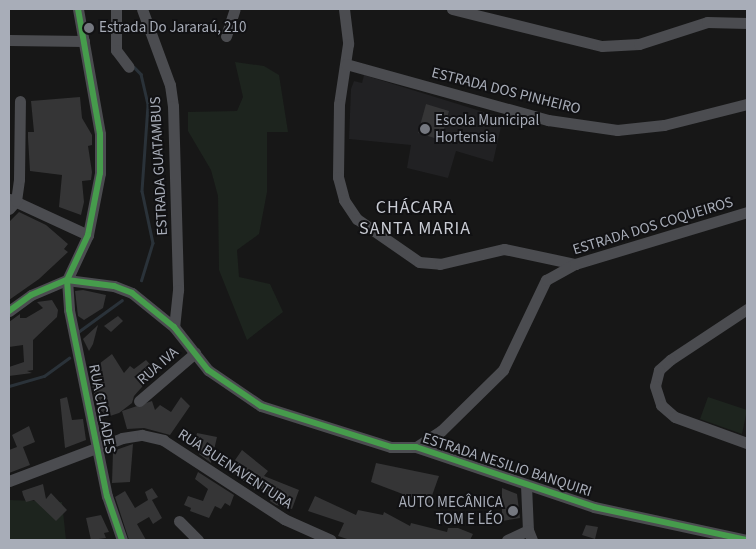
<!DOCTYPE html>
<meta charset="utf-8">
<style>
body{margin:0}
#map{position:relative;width:756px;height:549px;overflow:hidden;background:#171717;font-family:"Source Sans 3",sans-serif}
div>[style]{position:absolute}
.built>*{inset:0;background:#212123}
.green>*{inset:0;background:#1d241e}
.stream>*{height:2.5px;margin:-1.25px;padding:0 1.25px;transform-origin:1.25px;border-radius:1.25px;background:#2a3239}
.building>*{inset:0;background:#353536}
.minor>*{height:11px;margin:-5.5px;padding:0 5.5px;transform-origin:5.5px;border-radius:5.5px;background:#4b4c50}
.cycleway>*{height:6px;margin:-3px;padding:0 3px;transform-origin:3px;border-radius:3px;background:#469c4c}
.dots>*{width:14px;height:14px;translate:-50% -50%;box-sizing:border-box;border:2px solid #111113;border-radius:50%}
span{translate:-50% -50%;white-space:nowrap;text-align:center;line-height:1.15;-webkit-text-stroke:4px #111113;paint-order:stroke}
.poi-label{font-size:15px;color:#a8adb8}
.left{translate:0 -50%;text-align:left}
.right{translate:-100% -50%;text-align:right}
.street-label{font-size:15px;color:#a8adb8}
.quarter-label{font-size:18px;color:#c9ccd4;letter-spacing:1px}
.frame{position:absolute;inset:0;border:10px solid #a8adb8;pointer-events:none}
</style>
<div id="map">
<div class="built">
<i style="clip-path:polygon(364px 75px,503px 118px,493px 162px,456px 151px,448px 178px,407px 168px,411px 145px,349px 139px,351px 89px,354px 81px,362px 83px)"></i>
</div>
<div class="green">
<i style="clip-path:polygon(235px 62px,264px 66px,279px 75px,288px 132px,267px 132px,267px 192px,259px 234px,237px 250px,239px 277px,270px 284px,283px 312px,247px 340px,219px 270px,218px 196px,211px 170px,188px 131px,188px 112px,237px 111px,243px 97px)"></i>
<i style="clip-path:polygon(708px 397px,747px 410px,742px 434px,700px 419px)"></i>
<i style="clip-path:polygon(9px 500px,62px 502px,66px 540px,9px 540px)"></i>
</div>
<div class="stream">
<i style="left:134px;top:67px;width:10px;rotate:45deg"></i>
<i style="left:141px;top:74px;width:32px;rotate:77deg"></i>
<i style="left:148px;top:105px;width:86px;rotate:94deg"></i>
<i style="left:142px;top:191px;width:53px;rotate:78.1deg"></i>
<i style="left:153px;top:243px;width:39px;rotate:107deg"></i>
<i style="left:78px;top:332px;width:54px;rotate:-36deg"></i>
<i style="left:9px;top:386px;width:36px;rotate:-16deg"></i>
<i style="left:44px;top:376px;width:31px;rotate:-36deg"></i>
</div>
<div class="building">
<i style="clip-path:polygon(80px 97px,82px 118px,92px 135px,92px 145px,88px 146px,92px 172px,91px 180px,82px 181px,84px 202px,81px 215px,59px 207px,62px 175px,30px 171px,28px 138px,28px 132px,34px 132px,31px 101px)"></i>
<i style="clip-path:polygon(426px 104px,449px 111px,441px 140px,418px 133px)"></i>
<i style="clip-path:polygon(19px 212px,46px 225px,68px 244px,64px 249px,68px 252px,39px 279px,9px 300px,9px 222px)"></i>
<i style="clip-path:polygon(83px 290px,106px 295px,103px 308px,84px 320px,78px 316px,75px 291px)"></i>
<i style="clip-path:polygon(52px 300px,58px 310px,57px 317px,33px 340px,33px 370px,27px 371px,32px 373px,9px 376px,9px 367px,24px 362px,23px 345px,9px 347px,9px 322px,20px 314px,20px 318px,26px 318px,43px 308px,37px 302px)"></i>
<i style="clip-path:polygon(118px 316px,123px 321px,111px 332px,104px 326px)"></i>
<i style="clip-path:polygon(98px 325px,93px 344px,89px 351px,83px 339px)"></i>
<i style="clip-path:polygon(112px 354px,124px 373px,130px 366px,134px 369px,146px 360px,156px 371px,134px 396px,132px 403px,119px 413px,104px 418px,94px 393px,92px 385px,97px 383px,91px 370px)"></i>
<i style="clip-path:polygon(67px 397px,72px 420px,83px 419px,86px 440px,65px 448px,60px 399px)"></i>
<i style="clip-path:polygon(181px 397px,190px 406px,170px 435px,144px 428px,127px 429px,122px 411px,152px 401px,155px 410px,160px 405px,171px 412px)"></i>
<i style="clip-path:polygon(29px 426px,35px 442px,23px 447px,30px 465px,9px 473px,9px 450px,17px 447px,12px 435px)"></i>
<i style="clip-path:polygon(197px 433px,217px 437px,211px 463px,199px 454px,201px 442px,195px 441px)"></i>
<i style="clip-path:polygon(133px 444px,130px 482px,112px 483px,113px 451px)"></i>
<i style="clip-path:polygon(242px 450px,268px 471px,264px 476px,299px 490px,292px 509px,276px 505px,270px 501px,272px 496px,257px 486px,255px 490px,235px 474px,238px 467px,233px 463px)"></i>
<i style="clip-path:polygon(376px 463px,439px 476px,429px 504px,371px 482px)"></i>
<i style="clip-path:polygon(198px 472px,234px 495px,230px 506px,225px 503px,221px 509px,215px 506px,209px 518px,190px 511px,191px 508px,184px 505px,188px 496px,203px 501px,208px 489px,195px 479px)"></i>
<i style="clip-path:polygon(43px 484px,46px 499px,51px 493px,67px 510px,56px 521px,34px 500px,26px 502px,23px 495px,22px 491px)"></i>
<i style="clip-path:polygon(152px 488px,158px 497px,152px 500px,162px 518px,153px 524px,149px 517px,137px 524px,146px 540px,129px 540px,115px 497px,125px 491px,135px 508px,148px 500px,145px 492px)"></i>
<i style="clip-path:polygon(502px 488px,517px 494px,520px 518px,502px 521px)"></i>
<i style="clip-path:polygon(315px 496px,356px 515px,358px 510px,383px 515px,384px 512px,410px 526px,411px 523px,447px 532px,448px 528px,458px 528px,473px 534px,470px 540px,350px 540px,338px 536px,344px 523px,308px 511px)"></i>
<i style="clip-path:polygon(101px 515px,109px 532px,104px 533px,106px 538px,91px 540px,86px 518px)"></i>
<i style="clip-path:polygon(586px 525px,598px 527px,595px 539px,582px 535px)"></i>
</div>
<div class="minor">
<i style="left:78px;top:9px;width:127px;rotate:80deg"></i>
<i style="left:100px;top:134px;width:39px;rotate:90deg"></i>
<i style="left:100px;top:173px;width:63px;rotate:101deg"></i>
<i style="left:88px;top:235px;width:50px;rotate:115deg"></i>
<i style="left:67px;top:280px;width:30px;rotate:86deg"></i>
<i style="left:69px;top:310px;width:190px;rotate:78.5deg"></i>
<i style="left:107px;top:496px;width:46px;rotate:71.2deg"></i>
<i style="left:116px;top:9px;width:41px;rotate:90deg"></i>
<i style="left:116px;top:50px;width:21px;rotate:53deg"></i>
<i style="left:142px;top:9px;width:81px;rotate:69.8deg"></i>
<i style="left:170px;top:85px;width:21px;rotate:82deg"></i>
<i style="left:173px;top:106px;width:184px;rotate:88.4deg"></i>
<i style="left:178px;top:290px;width:37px;rotate:96deg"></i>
<i style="left:344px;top:9px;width:35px;rotate:83deg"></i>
<i style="left:348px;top:44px;width:61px;rotate:98.5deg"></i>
<i style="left:339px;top:104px;width:73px;rotate:90.8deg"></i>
<i style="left:338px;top:177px;width:24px;rotate:75deg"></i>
<i style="left:344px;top:200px;width:23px;rotate:56deg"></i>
<i style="left:357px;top:219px;width:75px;rotate:34.7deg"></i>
<i style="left:419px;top:262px;width:21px;rotate:5deg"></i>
<i style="left:440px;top:264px;width:66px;rotate:-13.2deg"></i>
<i style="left:504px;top:249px;width:73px;rotate:11.9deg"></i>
<i style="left:452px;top:9px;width:154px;rotate:13.9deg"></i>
<i style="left:602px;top:46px;width:37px;rotate:-3deg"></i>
<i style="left:639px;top:44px;width:71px;rotate:-17.9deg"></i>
<i style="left:707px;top:22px;width:40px;rotate:1.4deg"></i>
<i style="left:226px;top:36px;width:28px;rotate:-72deg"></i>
<i style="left:9px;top:40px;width:75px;rotate:0.8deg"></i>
<i style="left:346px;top:64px;width:210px;rotate:15.5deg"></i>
<i style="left:548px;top:120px;width:70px;rotate:8.2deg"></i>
<i style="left:617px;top:130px;width:47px;rotate:-6.1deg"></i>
<i style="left:664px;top:125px;width:86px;rotate:-14.2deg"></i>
<i style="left:10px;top:199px;width:86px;rotate:24.8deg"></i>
<i style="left:9px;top:209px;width:11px;rotate:-49deg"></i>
<i style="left:16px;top:201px;width:22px;rotate:-82deg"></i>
<i style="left:19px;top:179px;width:78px;rotate:-89.3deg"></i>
<i style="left:747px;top:309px;width:92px;rotate:146.5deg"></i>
<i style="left:670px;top:360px;width:15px;rotate:138deg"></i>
<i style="left:659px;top:370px;width:16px;rotate:104deg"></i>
<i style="left:655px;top:386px;width:20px;rotate:72deg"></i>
<i style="left:661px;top:405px;width:18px;rotate:41deg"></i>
<i style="left:675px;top:417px;width:77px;rotate:19.9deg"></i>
<i style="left:9px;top:311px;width:27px;rotate:-36deg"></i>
<i style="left:31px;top:295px;width:39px;rotate:-23deg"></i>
<i style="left:67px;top:280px;width:47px;rotate:7.3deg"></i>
<i style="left:114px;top:286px;width:19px;rotate:21deg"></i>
<i style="left:132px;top:293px;width:54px;rotate:39deg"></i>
<i style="left:174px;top:327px;width:55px;rotate:51.7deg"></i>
<i style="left:208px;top:370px;width:64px;rotate:34.2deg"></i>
<i style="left:261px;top:406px;width:136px;rotate:17.5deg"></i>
<i style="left:391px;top:447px;width:25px"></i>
<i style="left:416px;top:447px;width:188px;rotate:18.6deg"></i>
<i style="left:594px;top:507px;width:157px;rotate:12.2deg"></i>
<i style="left:139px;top:401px;width:74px;rotate:-40.6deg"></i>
<i style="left:416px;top:447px;width:30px;rotate:-33deg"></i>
<i style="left:441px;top:431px;width:87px;rotate:-44.5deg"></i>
<i style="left:503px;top:370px;width:100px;rotate:-64.5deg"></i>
<i style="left:546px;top:280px;width:33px;rotate:-29deg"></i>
<i style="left:575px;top:264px;width:180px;rotate:-16.8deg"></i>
<i style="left:9px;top:481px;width:121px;rotate:-20.8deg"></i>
<i style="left:122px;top:438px;width:20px;rotate:-9deg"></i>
<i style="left:142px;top:435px;width:22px;rotate:13deg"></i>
<i style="left:163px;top:440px;width:145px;rotate:33.1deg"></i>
<i style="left:284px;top:519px;width:51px;rotate:24.1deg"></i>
<i style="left:526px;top:485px;width:45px;rotate:87.5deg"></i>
<i style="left:528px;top:530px;width:11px;rotate:68deg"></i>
<i style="left:179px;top:521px;width:27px;rotate:45deg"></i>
<i style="left:507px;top:540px;width:23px;rotate:-25deg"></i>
</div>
<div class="cycleway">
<i style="left:78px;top:9px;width:127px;rotate:80deg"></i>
<i style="left:100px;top:134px;width:39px;rotate:90deg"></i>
<i style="left:100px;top:173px;width:63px;rotate:101deg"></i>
<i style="left:88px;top:235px;width:50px;rotate:115deg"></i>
<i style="left:67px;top:280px;width:30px;rotate:86deg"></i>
<i style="left:69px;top:310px;width:190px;rotate:78.5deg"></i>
<i style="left:107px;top:496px;width:46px;rotate:71.2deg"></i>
<i style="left:9px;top:311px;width:27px;rotate:-36deg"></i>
<i style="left:31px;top:295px;width:39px;rotate:-23deg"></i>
<i style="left:67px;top:280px;width:47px;rotate:7.3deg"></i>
<i style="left:114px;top:286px;width:19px;rotate:21deg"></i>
<i style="left:132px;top:293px;width:54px;rotate:39deg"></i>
<i style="left:174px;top:327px;width:55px;rotate:51.7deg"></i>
<i style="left:208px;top:370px;width:64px;rotate:34.2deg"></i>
<i style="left:261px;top:406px;width:136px;rotate:17.5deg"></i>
<i style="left:391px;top:447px;width:25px"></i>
<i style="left:416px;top:447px;width:188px;rotate:18.6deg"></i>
<i style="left:594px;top:507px;width:157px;rotate:12.2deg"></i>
</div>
<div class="dots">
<i style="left:89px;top:28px;background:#757880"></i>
<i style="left:425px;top:129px;background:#757880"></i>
<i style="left:513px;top:511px;background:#757880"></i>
</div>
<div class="poi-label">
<span class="left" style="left:99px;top:28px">Estrada Do Jararaú, 210</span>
<span class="left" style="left:435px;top:129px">Escola Municipal<br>Hortensia</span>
<span class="right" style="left:503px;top:511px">AUTO MECÂNICA<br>TOM E LÉO</span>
</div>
<div class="street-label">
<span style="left:506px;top:91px;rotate:14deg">ESTRADA DOS PINHEIRO</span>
<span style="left:159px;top:166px;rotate:-93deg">ESTRADA GUATAMBUS</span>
<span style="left:653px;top:226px;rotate:-17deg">ESTRADA DOS COQUEIROS</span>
<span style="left:158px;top:366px;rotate:-41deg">RUA IVA</span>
<span style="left:102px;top:409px;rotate:79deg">RUA CICLADES</span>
<span style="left:507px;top:465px;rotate:18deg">ESTRADA NESILIO BANQUIRI</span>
<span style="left:235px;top:469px;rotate:33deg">RUA BUENAVENTURA</span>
</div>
<div class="quarter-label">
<span style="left:415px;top:219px">CHÁCARA<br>SANTA MARIA</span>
</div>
<div class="frame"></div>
</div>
